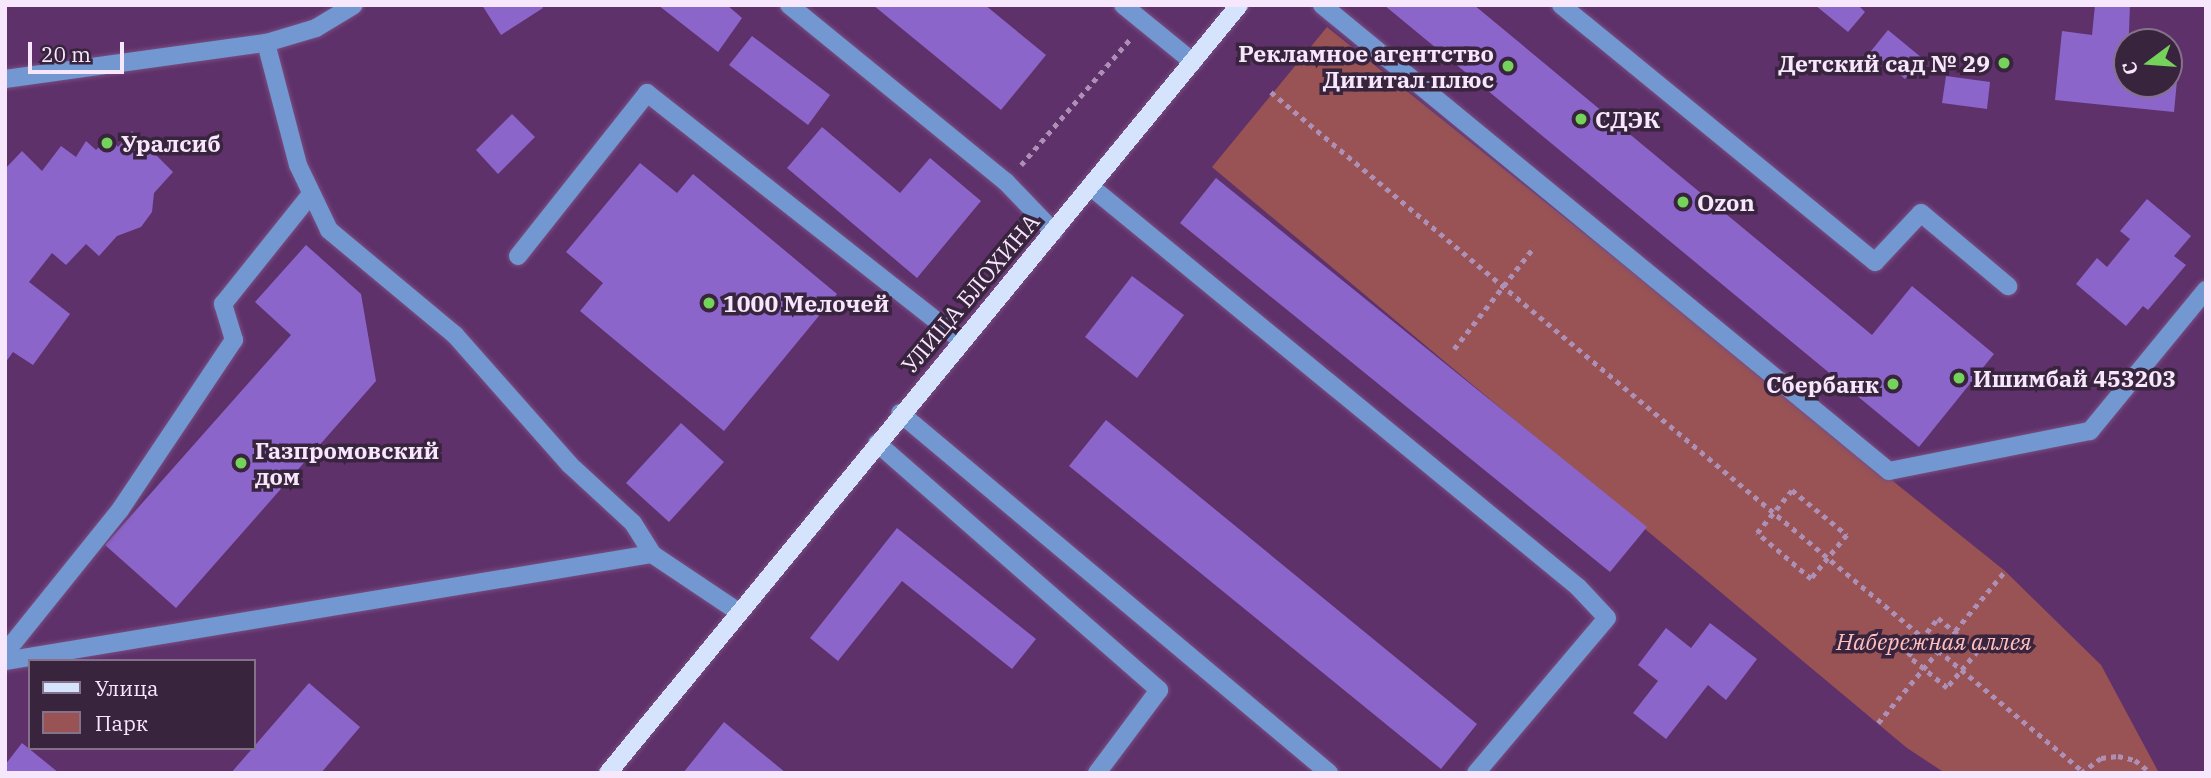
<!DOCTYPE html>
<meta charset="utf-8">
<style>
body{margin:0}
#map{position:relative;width:2211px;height:778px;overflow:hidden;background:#5f316a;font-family:"IBM Plex Serif",serif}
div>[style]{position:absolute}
.green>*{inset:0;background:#9a5354}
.building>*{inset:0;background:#8c65cb}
.path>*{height:4.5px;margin-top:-2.25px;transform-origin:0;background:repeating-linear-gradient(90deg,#ae8fb5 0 5px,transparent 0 10px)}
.roads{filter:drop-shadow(0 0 2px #774e81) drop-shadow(0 0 2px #774e81)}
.minor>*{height:18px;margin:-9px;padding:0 9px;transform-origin:9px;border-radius:9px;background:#7297d1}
.major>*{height:18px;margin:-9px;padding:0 9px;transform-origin:9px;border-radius:9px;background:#d5e4fc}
.dots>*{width:19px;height:19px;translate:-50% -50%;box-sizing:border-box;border:4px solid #39243e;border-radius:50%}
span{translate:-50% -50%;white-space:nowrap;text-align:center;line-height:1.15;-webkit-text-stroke:7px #39243e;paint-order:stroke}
.poi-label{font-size:23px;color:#f7e7fc;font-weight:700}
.right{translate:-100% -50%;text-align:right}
.left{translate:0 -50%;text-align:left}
.street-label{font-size:23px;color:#f7e7fc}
.park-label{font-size:23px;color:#febfbe;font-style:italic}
.frame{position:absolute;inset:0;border:7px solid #f7e7fc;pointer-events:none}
.legend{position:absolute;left:28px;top:659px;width:228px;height:91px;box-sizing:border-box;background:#39243e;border:2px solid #85728a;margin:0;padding:9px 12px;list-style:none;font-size:21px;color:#f7e7fc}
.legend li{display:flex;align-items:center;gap:14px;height:35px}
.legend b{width:35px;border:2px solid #85728a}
.north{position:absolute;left:2113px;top:28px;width:70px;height:70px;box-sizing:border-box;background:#39243e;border:2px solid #85728a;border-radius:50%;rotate:254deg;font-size:19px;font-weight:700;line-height:28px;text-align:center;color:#f7e7fc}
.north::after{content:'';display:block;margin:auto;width:24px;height:32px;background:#75d25b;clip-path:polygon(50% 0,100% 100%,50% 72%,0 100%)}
.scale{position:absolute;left:28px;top:42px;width:96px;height:32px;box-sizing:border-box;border:4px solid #f7e7fc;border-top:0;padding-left:9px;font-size:21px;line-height:24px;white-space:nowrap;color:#f7e7fc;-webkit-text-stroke:5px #39243e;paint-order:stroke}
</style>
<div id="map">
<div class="green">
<i style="clip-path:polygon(1327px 27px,2005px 571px,2101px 665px,2159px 773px,1945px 773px,1907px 748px,1212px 167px)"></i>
</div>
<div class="building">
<i style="clip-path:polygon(482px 5px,541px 5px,543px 8px,501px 35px)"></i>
<i style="clip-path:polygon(658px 5px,727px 5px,742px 18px,718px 52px)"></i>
<i style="clip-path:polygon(873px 5px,985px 5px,1046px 55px,1001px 110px)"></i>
<i style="clip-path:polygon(1384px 5px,1474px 5px,1872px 335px,1912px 286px,1994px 354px,1919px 447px)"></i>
<i style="clip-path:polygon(1815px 5px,1858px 5px,1865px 12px,1848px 32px)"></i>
<i style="clip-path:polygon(2095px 5px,2130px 5px,2127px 84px,2169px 84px,2169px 48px,2180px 49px,2174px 112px,2055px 100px,2062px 31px,2092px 35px)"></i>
<i style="clip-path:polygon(1888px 30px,1922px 58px,1905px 79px,1871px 51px)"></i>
<i style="clip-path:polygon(752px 36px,830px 95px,808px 125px,729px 65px)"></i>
<i style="clip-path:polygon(1946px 76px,1990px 82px,1987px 109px,1942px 103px)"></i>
<i style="clip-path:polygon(512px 114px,535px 137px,498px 174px,476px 150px)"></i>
<i style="clip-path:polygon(822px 127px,900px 193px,930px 158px,981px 201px,917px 278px,787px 168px)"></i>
<i style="clip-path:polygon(132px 131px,173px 172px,154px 193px,152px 212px,141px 227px,117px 236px,99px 256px,86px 244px,66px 265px,52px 253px,29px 282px,70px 314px,33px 365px,13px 352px,5px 363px,5px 169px,22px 151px,42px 171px,61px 146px,76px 157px,86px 141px,96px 150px,109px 137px,118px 147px)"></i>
<i style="clip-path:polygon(640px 163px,677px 193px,693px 174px,837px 294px,724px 431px,580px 311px,603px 283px,566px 252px)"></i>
<i style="clip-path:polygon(1216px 178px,1647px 527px,1610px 572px,1180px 223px)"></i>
<i style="clip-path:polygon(2147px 199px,2191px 236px,2174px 256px,2186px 265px,2148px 310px,2143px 306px,2126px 326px,2076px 284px,2097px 258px,2107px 267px,2130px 239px,2120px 231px)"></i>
<i style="clip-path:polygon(306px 245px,361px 294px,376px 381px,176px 608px,105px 545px,291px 335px,255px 302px)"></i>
<i style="clip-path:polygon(1132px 276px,1184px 315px,1137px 378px,1085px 337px)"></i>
<i style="clip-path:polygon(1106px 420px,1477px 724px,1441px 769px,1069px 466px)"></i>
<i style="clip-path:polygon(681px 423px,724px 462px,669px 522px,626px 483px)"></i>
<i style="clip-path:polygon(897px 528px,1036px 639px,1012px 669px,902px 581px,838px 661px,810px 638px)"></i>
<i style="clip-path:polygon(1710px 623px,1757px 659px,1726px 700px,1708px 685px,1666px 739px,1633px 713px,1658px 681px,1638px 665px,1666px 628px,1691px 648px)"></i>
<i style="clip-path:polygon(309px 683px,360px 727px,321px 773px,231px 773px)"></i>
<i style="clip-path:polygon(724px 722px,786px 773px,683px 773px)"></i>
<i style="clip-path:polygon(22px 743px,59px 773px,5px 773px,5px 765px)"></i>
</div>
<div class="path">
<i style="left:1271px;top:92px;width:1061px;rotate:39.92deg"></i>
<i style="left:1021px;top:165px;width:167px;rotate:-49.1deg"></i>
<i style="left:1454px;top:349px;width:130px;rotate:-51.9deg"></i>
<i style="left:1792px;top:490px;width:71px;rotate:39.3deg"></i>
<i style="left:1847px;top:535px;width:57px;rotate:129.3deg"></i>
<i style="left:1811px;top:579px;width:71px;rotate:-139.6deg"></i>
<i style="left:1757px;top:533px;width:55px;rotate:-50.9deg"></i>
<i style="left:1938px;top:618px;width:52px;rotate:39.5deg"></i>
<i style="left:1978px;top:651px;width:48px;rotate:130deg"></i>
<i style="left:1947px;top:688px;width:50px;rotate:-140.6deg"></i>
<i style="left:1908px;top:656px;width:48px;rotate:-51.7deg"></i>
<i style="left:1878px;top:723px;width:198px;rotate:-50.1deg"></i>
<i style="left:2081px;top:773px;width:25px;rotate:-37deg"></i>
<i style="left:2101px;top:758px;width:17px;rotate:-7deg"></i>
<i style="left:2118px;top:756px;width:17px;rotate:13deg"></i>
<i style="left:2135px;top:760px;width:21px;rotate:39deg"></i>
</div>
<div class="roads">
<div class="minor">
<i style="left:789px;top:5px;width:280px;rotate:39.2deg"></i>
<i style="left:1006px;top:182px;width:69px;rotate:46.2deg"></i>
<i style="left:1123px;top:5px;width:90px;rotate:39.2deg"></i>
<i style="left:1322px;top:5px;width:734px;rotate:39.42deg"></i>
<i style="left:1889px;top:471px;width:205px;rotate:-11.3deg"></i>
<i style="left:2090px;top:431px;width:183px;rotate:-50.6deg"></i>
<i style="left:1561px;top:5px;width:406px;rotate:39.3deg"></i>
<i style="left:1875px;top:262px;width:67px;rotate:-46.8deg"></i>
<i style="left:1921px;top:213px;width:114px;rotate:40deg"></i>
<i style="left:266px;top:43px;width:126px;rotate:75.3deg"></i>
<i style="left:298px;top:165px;width:72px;rotate:64.5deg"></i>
<i style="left:329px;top:230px;width:164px;rotate:39.8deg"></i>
<i style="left:455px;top:335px;width:172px;rotate:48.5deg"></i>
<i style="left:569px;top:464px;width:87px;rotate:42.7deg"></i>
<i style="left:633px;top:523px;width:36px;rotate:58deg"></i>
<i style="left:5px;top:79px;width:263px;rotate:-7.9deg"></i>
<i style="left:266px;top:43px;width:52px;rotate:-16.7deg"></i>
<i style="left:316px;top:28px;width:44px;rotate:-31.2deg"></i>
<i style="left:1091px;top:187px;width:630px;rotate:39.4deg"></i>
<i style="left:1578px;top:587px;width:42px;rotate:46.9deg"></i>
<i style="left:1607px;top:618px;width:203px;rotate:130.2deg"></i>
<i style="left:518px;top:256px;width:208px;rotate:-51.6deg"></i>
<i style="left:647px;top:93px;width:401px;rotate:38.2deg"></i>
<i style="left:900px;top:413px;width:560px;rotate:40deg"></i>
<i style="left:877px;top:443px;width:375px;rotate:41.2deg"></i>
<i style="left:1159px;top:690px;width:104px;rotate:126.8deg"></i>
<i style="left:5px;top:653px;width:184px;rotate:-51.2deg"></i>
<i style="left:120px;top:510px;width:205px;rotate:-56.2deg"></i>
<i style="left:234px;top:340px;width:38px;rotate:-107deg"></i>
<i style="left:223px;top:304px;width:141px;rotate:-51.3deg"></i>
<i style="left:5px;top:661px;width:656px;rotate:-9.39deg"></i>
<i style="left:652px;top:554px;width:102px;rotate:33.8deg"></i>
</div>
<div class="major">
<i style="left:608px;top:773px;width:994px;rotate:-50.59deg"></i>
</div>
</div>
<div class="dots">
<i style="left:2004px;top:63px;background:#75d25b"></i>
<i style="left:1508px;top:66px;background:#75d25b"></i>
<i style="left:1581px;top:119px;background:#75d25b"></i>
<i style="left:107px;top:143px;background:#75d25b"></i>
<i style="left:1683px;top:202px;background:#75d25b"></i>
<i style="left:709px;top:303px;background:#75d25b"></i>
<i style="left:1959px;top:378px;background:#75d25b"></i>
<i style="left:1893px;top:384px;background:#75d25b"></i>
<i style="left:241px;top:463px;background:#75d25b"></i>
</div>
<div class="poi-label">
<span class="right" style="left:1494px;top:66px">Рекламное агентство<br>Дигитал плюс</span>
<span class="right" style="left:1990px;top:63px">Детский сад № 29</span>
<span class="left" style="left:1595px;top:119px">СДЭК</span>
<span class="left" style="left:121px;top:143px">Уралсиб</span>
<span class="left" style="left:1697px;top:202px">Ozon</span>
<span class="left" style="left:723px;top:303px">1000 Мелочей</span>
<span class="left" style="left:1973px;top:378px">Ишимбай 453203</span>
<span class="right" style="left:1879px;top:384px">Сбербанк</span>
<span class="left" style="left:255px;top:463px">Газпромовский<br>дом</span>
</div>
<div class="street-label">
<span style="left:970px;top:293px;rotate:-50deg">УЛИЦА БЛОХИНА</span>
</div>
<div class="park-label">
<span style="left:1934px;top:641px">Набережная аллея</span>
</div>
<div class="frame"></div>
<ul class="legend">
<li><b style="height:9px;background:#d5e4fc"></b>Улица</li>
<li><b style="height:19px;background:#9a5354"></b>Парк</li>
</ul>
<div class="north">С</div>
<div class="scale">20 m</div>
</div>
